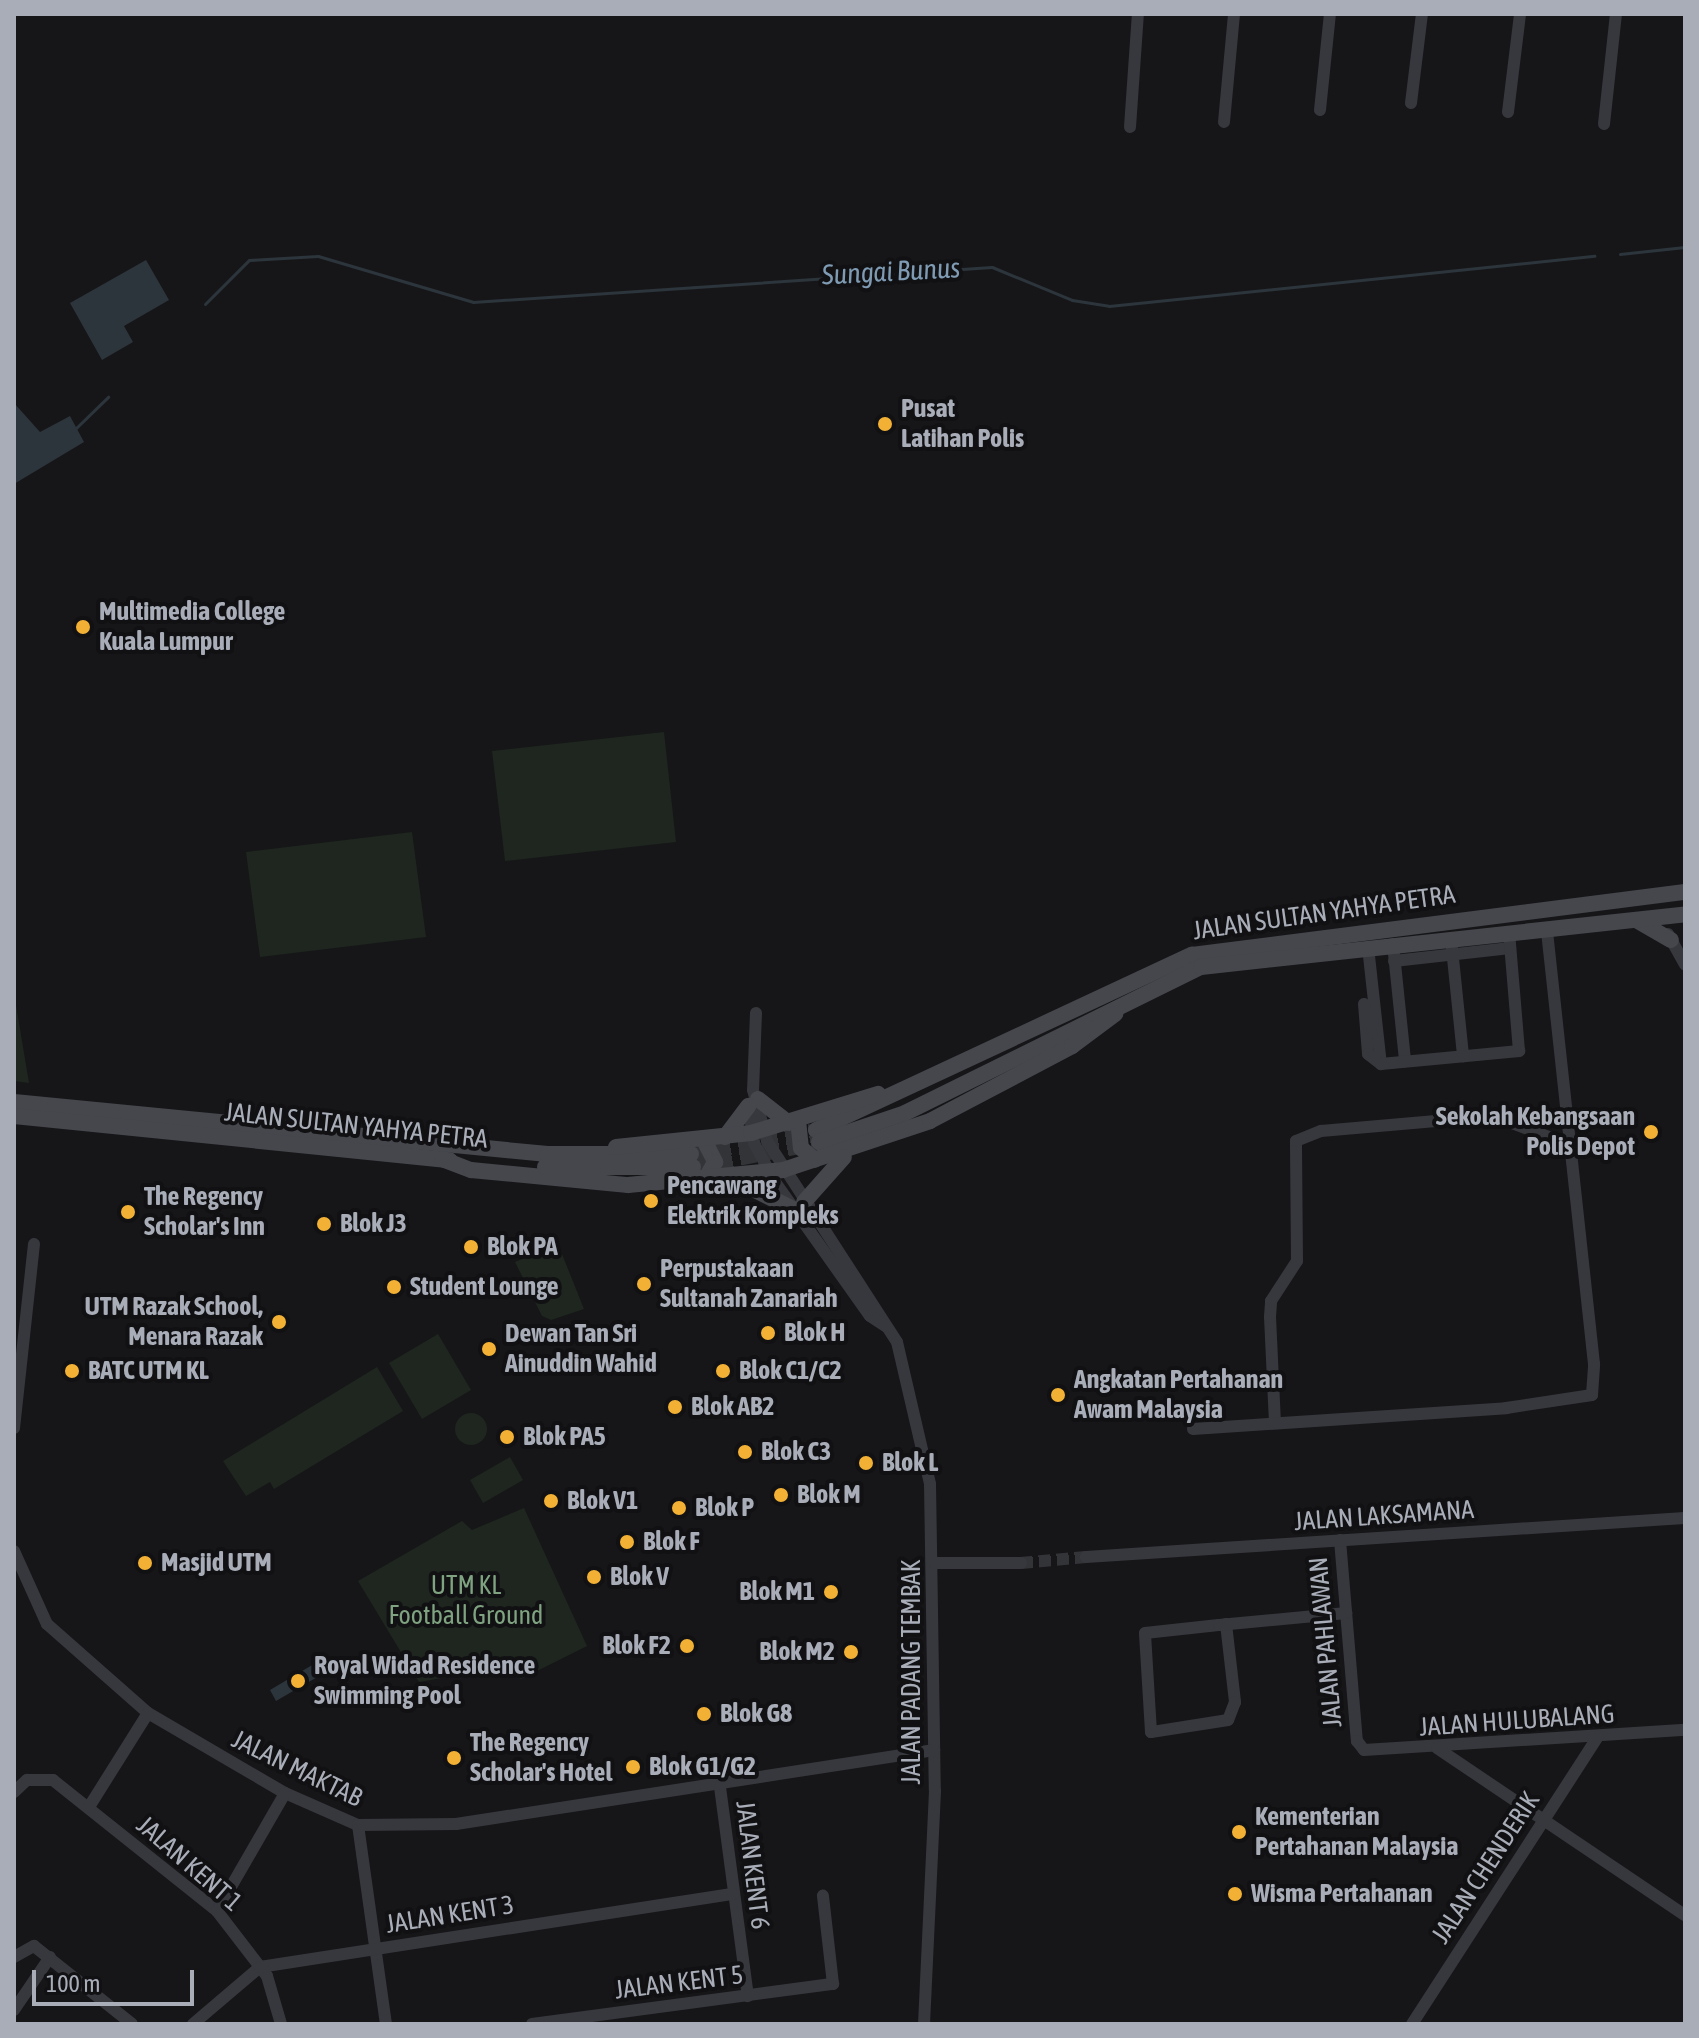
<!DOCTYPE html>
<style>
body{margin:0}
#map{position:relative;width:1699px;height:2038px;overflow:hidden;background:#161618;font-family:"Asap Condensed",sans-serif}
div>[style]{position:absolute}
.green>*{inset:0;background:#1e261f}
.round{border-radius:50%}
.water>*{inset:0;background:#2c353c}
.stream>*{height:3px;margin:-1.5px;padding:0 1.5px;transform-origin:1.5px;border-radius:1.5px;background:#2c353c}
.minor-tunnel>*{height:12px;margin-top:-6px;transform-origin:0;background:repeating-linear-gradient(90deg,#333438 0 12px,transparent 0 18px)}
.secondary-tunnel>*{height:16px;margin-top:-8px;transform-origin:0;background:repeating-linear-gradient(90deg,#333438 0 16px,transparent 0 24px)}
.minor>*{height:12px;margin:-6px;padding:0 6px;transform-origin:6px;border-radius:6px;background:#37383d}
.secondary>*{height:16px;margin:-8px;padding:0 8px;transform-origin:8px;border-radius:8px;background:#45474d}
.dots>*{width:22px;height:22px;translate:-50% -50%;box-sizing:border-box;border:4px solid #111113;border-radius:50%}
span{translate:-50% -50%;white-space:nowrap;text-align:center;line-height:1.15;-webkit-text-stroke:8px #111113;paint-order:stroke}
.poi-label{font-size:26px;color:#a8adb8;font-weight:700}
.left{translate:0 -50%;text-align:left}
.right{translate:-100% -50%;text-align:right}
.street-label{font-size:26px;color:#a8adb8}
.park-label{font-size:26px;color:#7fa381}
.water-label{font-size:28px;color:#7f9bb3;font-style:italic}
.frame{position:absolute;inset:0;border:16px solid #a8adb8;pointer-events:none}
.scale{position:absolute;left:32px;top:1970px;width:162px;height:36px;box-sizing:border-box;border:4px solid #a8adb8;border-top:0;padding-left:10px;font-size:24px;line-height:28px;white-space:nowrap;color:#a8adb8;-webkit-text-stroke:6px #111113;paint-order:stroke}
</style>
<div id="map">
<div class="green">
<i style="clip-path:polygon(664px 732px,676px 842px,505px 861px,492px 751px)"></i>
<i style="clip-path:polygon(412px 832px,426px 937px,260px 957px,246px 852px)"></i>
<i style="clip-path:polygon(14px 993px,29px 1083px,14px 1081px)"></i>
<i style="clip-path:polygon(558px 1244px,584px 1309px,551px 1320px,542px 1316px,515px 1262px)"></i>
<i style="clip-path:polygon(438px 1334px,471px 1390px,422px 1419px,389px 1363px)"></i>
<i style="clip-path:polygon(377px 1367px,403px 1411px,274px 1489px,270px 1482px,246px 1496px,223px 1461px)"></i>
<i class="round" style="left:455px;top:1413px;width:32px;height:32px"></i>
<i style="clip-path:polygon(510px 1457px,523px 1480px,483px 1503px,470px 1480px)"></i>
<i style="clip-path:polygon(524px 1508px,587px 1646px,521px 1679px,500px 1668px,419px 1682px,358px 1581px,462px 1521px,472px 1530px)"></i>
</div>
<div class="water">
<i style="clip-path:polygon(146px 260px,169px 300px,124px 326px,133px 342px,102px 360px,70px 303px)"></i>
<i style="clip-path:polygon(14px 403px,40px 432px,70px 416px,84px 442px,14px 484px)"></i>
<i style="clip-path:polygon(319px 1661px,326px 1672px,276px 1701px,270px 1690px)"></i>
</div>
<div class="stream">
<i style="left:1620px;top:254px;width:65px;rotate:-6.1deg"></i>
<i style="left:205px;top:304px;width:62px;rotate:-45deg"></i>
<i style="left:249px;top:260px;width:69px;rotate:-3.3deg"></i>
<i style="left:318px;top:256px;width:162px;rotate:16.5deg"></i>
<i style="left:473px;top:302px;width:520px;rotate:-3.86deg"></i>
<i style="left:992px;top:267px;width:87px;rotate:22.4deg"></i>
<i style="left:1072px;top:300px;width:37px;rotate:9deg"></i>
<i style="left:1109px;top:306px;width:488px;rotate:-5.9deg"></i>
<i style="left:76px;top:428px;width:45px;rotate:-44.1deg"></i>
</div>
<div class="minor-tunnel">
<i style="left:1021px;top:1563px;width:65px;rotate:-5.3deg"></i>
</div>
<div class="secondary-tunnel">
<i style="left:691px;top:1154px;width:122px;rotate:-10.4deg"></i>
<i style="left:693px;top:1167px;width:128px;rotate:-11.2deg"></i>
</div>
<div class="minor">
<i style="left:1411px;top:103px;width:90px;rotate:-83deg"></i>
<i style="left:1320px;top:110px;width:97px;rotate:-84.1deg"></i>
<i style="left:1508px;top:112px;width:99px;rotate:-83deg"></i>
<i style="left:1224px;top:122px;width:108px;rotate:-84.7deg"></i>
<i style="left:1604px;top:124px;width:111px;rotate:-83.8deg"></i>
<i style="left:1130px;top:127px;width:113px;rotate:-86deg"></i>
<i style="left:1668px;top:934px;width:35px;rotate:61deg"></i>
<i style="left:1451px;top:939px;width:118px;rotate:84.1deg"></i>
<i style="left:1393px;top:944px;width:118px;rotate:84.1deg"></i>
<i style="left:1368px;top:947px;width:118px;rotate:83.7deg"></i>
<i style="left:1394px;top:961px;width:117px;rotate:-6.4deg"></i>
<i style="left:1364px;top:1004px;width:50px;rotate:85.4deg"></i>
<i style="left:1368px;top:1054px;width:16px;rotate:38deg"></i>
<i style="left:1381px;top:1064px;width:139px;rotate:-5.4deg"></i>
<i style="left:1519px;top:1051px;width:118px;rotate:-94.8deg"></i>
<i style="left:756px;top:1013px;width:77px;rotate:92.2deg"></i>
<i style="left:753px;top:1090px;width:53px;rotate:74.6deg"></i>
<i style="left:767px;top:1141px;width:239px;rotate:57.1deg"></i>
<i style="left:897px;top:1342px;width:146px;rotate:76.9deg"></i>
<i style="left:930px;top:1484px;width:307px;rotate:89.1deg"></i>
<i style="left:935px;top:1791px;width:233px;rotate:92.7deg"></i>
<i style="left:748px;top:1104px;width:39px;rotate:81deg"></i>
<i style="left:754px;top:1143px;width:44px;rotate:61.7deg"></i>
<i style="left:775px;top:1182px;width:164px;rotate:54.7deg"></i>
<i style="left:870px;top:1316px;width:20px;rotate:33deg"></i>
<i style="left:1275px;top:1423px;width:106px;rotate:-92.7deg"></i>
<i style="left:1270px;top:1317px;width:16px;rotate:-86deg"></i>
<i style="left:1271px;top:1301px;width:48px;rotate:-57deg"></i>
<i style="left:1297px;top:1261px;width:120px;rotate:-90.5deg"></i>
<i style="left:1296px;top:1141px;width:27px;rotate:-22deg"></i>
<i style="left:1321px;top:1131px;width:173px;rotate:-5deg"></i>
<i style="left:1493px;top:1116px;width:80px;rotate:20.5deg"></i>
<i style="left:14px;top:1428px;width:185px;rotate:-83.8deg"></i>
<i style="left:1193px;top:1429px;width:314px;rotate:-3.8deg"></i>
<i style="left:1506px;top:1408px;width:87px;rotate:-8.6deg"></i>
<i style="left:1592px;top:1395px;width:31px;rotate:-86deg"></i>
<i style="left:1594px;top:1364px;width:438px;rotate:-96.2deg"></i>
<i style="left:1340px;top:1540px;width:202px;rotate:85.2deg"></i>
<i style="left:1357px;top:1741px;width:11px;rotate:52deg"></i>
<i style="left:1364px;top:1750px;width:322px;rotate:-3.6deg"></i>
<i style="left:14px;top:1551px;width:80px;rotate:65.7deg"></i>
<i style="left:47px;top:1624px;width:135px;rotate:41.4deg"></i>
<i style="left:148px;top:1713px;width:159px;rotate:30.3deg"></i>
<i style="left:285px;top:1793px;width:80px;rotate:23.7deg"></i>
<i style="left:358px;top:1825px;width:98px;rotate:-0.6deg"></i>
<i style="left:456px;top:1824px;width:484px;rotate:-8.8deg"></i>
<i style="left:1086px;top:1557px;width:600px;rotate:-3.73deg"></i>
<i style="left:935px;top:1563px;width:86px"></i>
<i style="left:1226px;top:1624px;width:79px;rotate:83.4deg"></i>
<i style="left:1235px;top:1702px;width:19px;rotate:111deg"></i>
<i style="left:1228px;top:1720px;width:78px;rotate:171.1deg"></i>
<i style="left:1151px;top:1732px;width:99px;rotate:-93.5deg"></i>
<i style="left:1145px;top:1633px;width:74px;rotate:-6.2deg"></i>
<i style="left:1219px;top:1625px;width:128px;rotate:-5.4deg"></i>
<i style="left:1437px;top:1748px;width:299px;rotate:34deg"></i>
<i style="left:720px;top:1787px;width:211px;rotate:82.4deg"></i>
<i style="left:14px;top:1792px;width:18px;rotate:-43deg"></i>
<i style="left:27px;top:1780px;width:26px"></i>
<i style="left:53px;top:1780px;width:210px;rotate:38.6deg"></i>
<i style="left:217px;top:1911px;width:82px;rotate:52.4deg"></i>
<i style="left:267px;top:1976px;width:50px;rotate:73.7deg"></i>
<i style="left:89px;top:1807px;width:111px;rotate:-57.9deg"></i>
<i style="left:358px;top:1825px;width:201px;rotate:82deg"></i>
<i style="left:217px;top:1911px;width:136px;rotate:-60deg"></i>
<i style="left:14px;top:1957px;width:23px;rotate:-29deg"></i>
<i style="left:34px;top:1946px;width:125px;rotate:38.5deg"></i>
<i style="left:14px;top:2010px;width:64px;rotate:-55.8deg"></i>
<i style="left:193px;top:2024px;width:88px;rotate:-40.4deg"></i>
<i style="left:260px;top:1967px;width:479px;rotate:-8.8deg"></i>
<i style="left:532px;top:2024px;width:304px;rotate:-7.6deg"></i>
<i style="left:833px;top:1984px;width:89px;rotate:-96.5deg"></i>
<i style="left:1412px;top:2024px;width:342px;rotate:-57.1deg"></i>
</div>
<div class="secondary">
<i style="left:1638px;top:921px;width:38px;rotate:30deg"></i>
<i style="left:758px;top:1099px;width:39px;rotate:38deg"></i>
<i style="left:14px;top:1102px;width:536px;rotate:5.57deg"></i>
<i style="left:547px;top:1154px;width:144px"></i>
<i style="left:14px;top:1116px;width:438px;rotate:5.8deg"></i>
<i style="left:798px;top:1120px;width:28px;rotate:84deg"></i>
<i style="left:801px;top:1148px;width:18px;rotate:41deg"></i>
<i style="left:816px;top:1130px;width:415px;rotate:-25deg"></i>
<i style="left:1192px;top:955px;width:497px;rotate:-7.3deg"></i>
<i style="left:725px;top:1137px;width:39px;rotate:-53deg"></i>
<i style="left:704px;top:1140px;width:25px;rotate:63deg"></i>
<i style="left:715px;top:1162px;width:23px;rotate:119deg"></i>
<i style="left:819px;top:1142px;width:91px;rotate:-18.6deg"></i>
<i style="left:905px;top:1113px;width:330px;rotate:-26.3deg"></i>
<i style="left:1201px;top:967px;width:487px;rotate:-6.2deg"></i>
<i style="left:616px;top:1147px;width:136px;rotate:-5.9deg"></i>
<i style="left:751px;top:1133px;width:133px;rotate:-17.1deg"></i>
<i style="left:442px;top:1159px;width:31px;rotate:21deg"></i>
<i style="left:471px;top:1170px;width:158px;rotate:5.5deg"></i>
<i style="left:628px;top:1185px;width:156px;rotate:-5.5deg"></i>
<i style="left:783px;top:1170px;width:155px;rotate:-18.4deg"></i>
<i style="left:930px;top:1121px;width:161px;rotate:-27.8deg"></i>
<i style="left:1072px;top:1046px;width:54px;rotate:-36.7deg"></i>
<i style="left:545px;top:1167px;width:148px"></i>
<i style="left:733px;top:1179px;width:67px;rotate:26.6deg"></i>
<i style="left:804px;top:1202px;width:60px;rotate:-48.4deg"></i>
</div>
<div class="dots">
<i style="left:885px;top:424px;background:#f2b134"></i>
<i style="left:83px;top:627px;background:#f2b134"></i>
<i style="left:1651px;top:1132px;background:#f2b134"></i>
<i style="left:651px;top:1201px;background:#f2b134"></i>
<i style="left:128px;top:1212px;background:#f2b134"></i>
<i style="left:324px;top:1224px;background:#f2b134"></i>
<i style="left:471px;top:1247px;background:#f2b134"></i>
<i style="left:644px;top:1284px;background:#f2b134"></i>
<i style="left:394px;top:1287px;background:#f2b134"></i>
<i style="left:279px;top:1322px;background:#f2b134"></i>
<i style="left:768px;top:1333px;background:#f2b134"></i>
<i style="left:489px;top:1349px;background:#f2b134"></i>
<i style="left:72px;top:1371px;background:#f2b134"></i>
<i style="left:723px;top:1371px;background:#f2b134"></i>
<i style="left:1058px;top:1395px;background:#f2b134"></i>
<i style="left:675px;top:1407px;background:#f2b134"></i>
<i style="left:507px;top:1437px;background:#f2b134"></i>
<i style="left:745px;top:1452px;background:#f2b134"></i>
<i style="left:866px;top:1463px;background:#f2b134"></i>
<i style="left:781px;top:1495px;background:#f2b134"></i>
<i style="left:551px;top:1501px;background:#f2b134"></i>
<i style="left:679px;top:1508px;background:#f2b134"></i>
<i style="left:627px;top:1542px;background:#f2b134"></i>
<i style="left:145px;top:1563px;background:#f2b134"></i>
<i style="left:594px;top:1577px;background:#f2b134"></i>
<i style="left:831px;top:1592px;background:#f2b134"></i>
<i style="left:687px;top:1646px;background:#f2b134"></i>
<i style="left:851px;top:1652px;background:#f2b134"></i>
<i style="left:298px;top:1681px;background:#f2b134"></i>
<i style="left:704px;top:1714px;background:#f2b134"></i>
<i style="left:454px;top:1758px;background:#f2b134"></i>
<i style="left:633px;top:1767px;background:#f2b134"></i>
<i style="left:1239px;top:1832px;background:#f2b134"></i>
<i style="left:1235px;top:1894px;background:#f2b134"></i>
</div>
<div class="poi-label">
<span class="left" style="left:901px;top:424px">Pusat<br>Latihan Polis</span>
<span class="left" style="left:99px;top:627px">Multimedia College<br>Kuala Lumpur</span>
<span class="right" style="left:1635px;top:1132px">Sekolah Kebangsaan<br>Polis Depot</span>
<span class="left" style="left:667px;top:1201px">Pencawang<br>Elektrik Kompleks</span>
<span class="left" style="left:144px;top:1212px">The Regency<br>Scholar's Inn</span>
<span class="left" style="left:340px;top:1224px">Blok J3</span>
<span class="left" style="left:487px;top:1247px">Blok PA</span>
<span class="left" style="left:660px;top:1284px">Perpustakaan<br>Sultanah Zanariah</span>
<span class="left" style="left:410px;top:1287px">Student Lounge</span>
<span class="right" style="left:263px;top:1322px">UTM Razak School,<br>Menara Razak</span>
<span class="left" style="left:784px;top:1333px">Blok H</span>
<span class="left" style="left:505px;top:1349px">Dewan Tan Sri<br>Ainuddin Wahid</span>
<span class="left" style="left:88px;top:1371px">BATC UTM KL</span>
<span class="left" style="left:739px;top:1371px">Blok C1/C2</span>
<span class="left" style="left:1074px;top:1395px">Angkatan Pertahanan<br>Awam Malaysia</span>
<span class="left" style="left:691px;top:1407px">Blok AB2</span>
<span class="left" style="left:523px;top:1437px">Blok PA5</span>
<span class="left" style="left:761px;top:1452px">Blok C3</span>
<span class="left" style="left:882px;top:1463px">Blok L</span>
<span class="left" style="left:797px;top:1495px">Blok M</span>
<span class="left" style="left:567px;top:1501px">Blok V1</span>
<span class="left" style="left:695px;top:1508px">Blok P</span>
<span class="left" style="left:643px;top:1542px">Blok F</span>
<span class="left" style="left:161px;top:1563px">Masjid UTM</span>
<span class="left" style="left:610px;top:1577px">Blok V</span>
<span class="right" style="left:815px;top:1592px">Blok M1</span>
<span class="right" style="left:671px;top:1646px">Blok F2</span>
<span class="right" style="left:835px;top:1652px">Blok M2</span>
<span class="left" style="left:314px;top:1681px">Royal Widad Residence<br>Swimming Pool</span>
<span class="left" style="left:720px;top:1714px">Blok G8</span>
<span class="left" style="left:470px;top:1758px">The Regency<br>Scholar's Hotel</span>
<span class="left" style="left:649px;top:1767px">Blok G1/G2</span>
<span class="left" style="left:1255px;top:1832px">Kementerian<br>Pertahanan Malaysia</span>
<span class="left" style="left:1251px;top:1894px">Wisma Pertahanan</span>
</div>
<div class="street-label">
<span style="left:1324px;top:913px;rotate:-8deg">JALAN SULTAN YAHYA PETRA</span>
<span style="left:356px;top:1126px;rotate:6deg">JALAN SULTAN YAHYA PETRA</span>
<span style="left:1384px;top:1516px;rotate:-4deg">JALAN LAKSAMANA</span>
<span style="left:1326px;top:1642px;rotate:-95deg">JALAN PAHLAWAN</span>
<span style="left:912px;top:1672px;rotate:-90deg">JALAN PADANG TEMBAK</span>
<span style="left:1517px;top:1721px;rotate:-4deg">JALAN HULUBALANG</span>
<span style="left:297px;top:1769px;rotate:26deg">JALAN MAKTAB</span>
<span style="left:189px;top:1864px;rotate:41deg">JALAN KENT 1</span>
<span style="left:752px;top:1865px;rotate:83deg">JALAN KENT 6</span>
<span style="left:1486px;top:1868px;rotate:-57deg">JALAN CHENDERIK</span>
<span style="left:450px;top:1915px;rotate:-9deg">JALAN KENT 3</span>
<span style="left:679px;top:1983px;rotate:-7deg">JALAN KENT 5</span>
</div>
<div class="park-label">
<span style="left:466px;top:1601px">UTM KL<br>Football Ground</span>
</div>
<div class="water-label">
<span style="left:891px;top:271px;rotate:-3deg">Sungai Bunus</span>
</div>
<div class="frame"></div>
<div class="scale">100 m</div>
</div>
